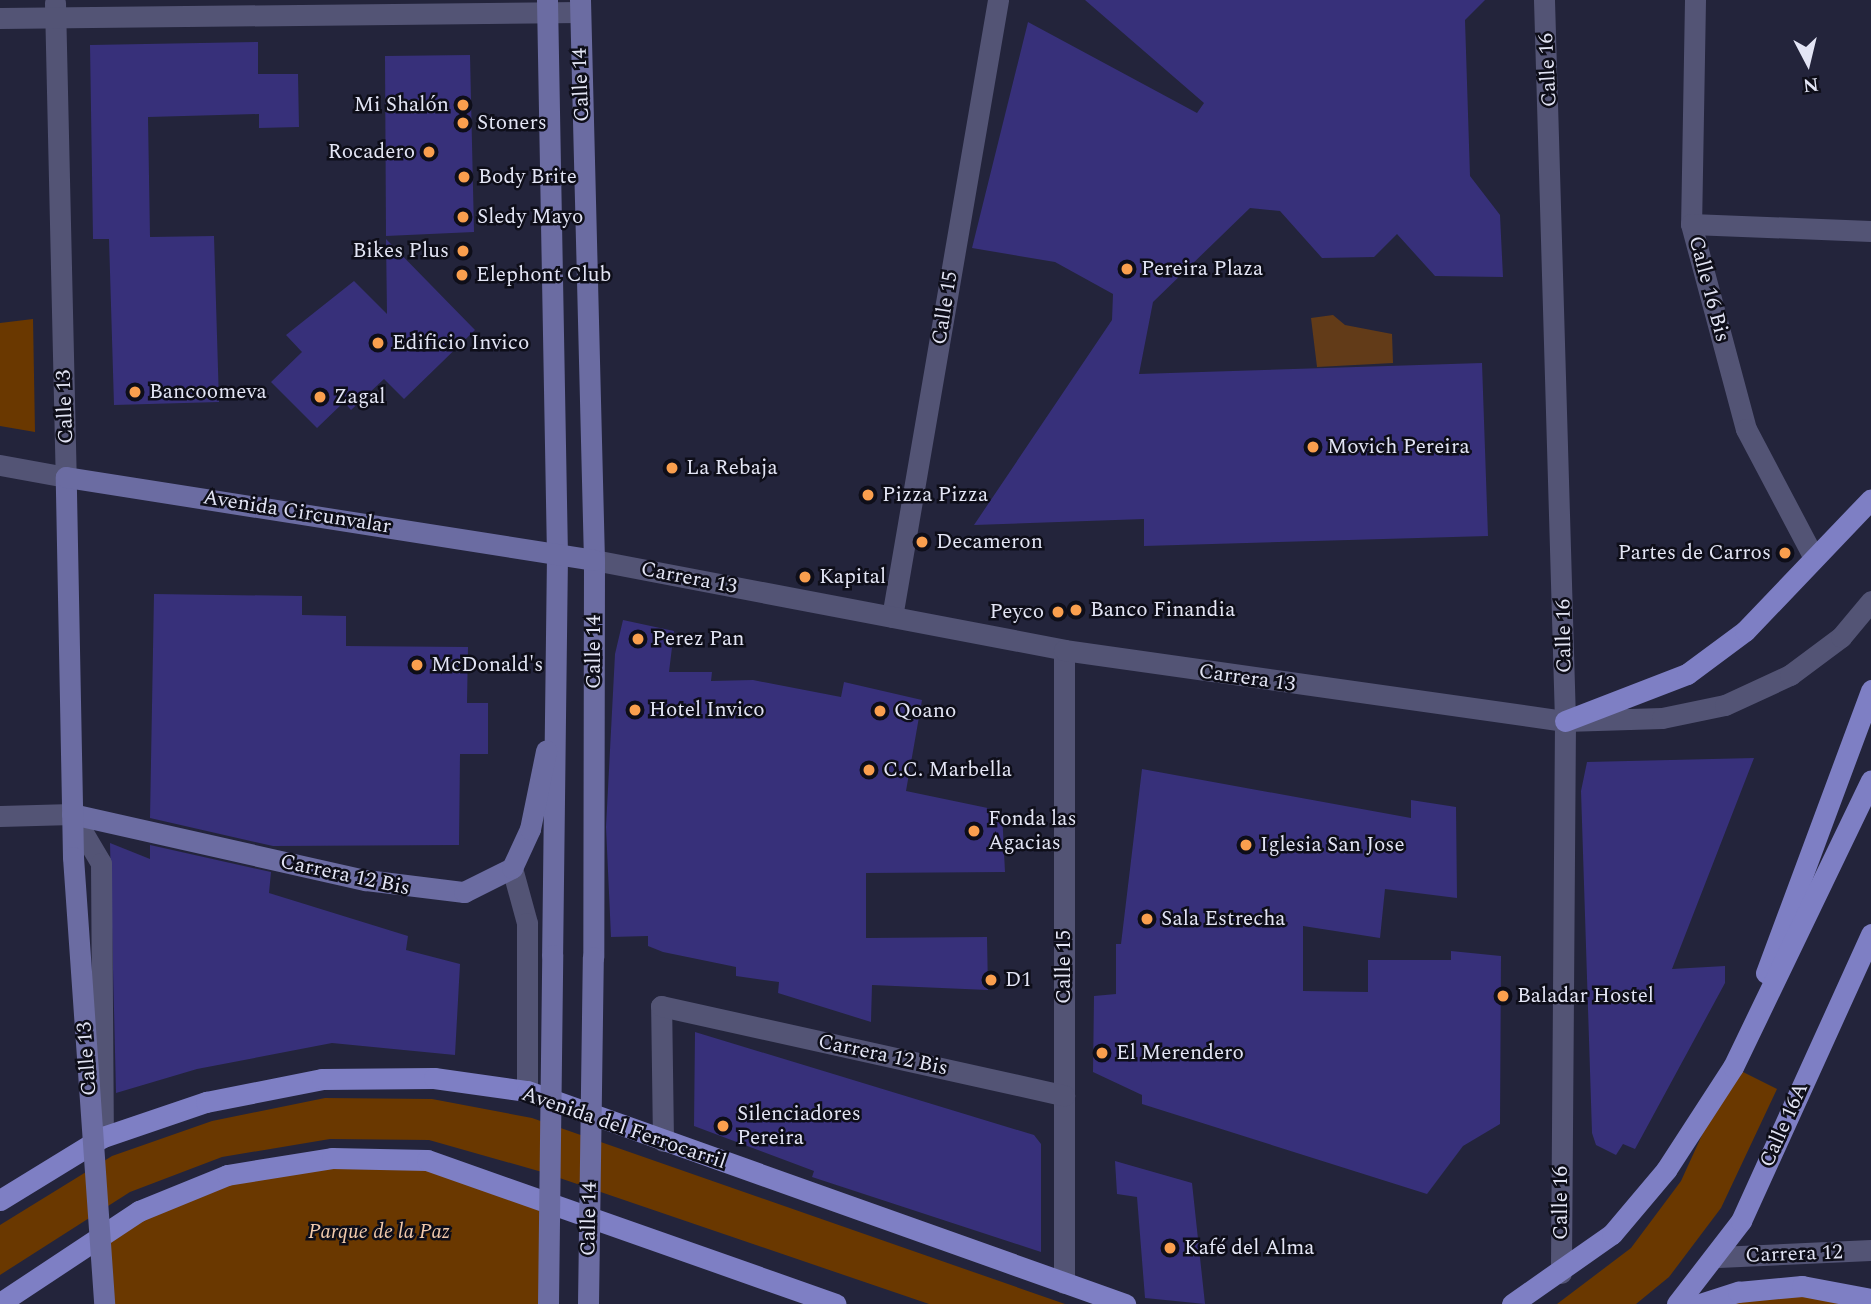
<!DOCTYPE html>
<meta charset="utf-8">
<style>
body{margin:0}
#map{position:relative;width:1871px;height:1304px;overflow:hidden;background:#23243b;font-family:Spectral,serif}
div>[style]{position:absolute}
.green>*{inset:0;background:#6a3800}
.water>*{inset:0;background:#623b18}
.building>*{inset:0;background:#37307a}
.minor>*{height:21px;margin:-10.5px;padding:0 10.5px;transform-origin:10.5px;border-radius:10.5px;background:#535475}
.tertiary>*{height:21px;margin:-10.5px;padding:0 10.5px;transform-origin:10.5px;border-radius:10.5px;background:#535475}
.secondary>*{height:21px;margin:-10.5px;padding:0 10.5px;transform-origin:10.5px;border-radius:10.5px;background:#6b6ca2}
.primary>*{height:21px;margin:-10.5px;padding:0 10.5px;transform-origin:10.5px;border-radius:10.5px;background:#7e7fc4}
.secondary-bridge>*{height:21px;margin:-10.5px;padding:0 10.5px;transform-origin:10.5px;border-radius:10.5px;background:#6b6ca2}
.dots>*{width:19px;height:19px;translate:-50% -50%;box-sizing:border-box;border:4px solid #0e0e19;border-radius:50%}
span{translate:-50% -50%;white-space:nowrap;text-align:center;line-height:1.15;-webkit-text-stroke:5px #0e0e19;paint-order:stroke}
.street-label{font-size:21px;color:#e3e5f5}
.poi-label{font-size:21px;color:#e3e5f5}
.right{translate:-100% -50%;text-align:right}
.left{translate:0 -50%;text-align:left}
.park-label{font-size:21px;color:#f2caac;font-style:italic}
.north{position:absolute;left:1773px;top:28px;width:70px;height:70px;-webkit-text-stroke:5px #0e0e19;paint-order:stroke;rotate:173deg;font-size:19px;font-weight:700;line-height:28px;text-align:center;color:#e3e5f5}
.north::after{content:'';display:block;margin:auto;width:24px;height:32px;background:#e3e5f5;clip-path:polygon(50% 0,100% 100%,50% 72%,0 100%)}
</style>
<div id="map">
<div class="green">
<i style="clip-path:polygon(33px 319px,35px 432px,0 426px,0 323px)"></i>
<i style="clip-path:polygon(1733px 1067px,1777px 1089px,1721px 1208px,1669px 1277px,1636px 1304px,1557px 1304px,1631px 1248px,1681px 1181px)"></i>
<i style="clip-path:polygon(325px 1098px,432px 1099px,532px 1118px,1065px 1304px,929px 1304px,542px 1172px,429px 1140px,330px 1139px,222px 1157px,130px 1192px,0 1275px,0 1225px,112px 1156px,212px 1121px)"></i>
<i style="clip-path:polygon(427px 1160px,548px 1201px,548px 1304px,102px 1304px,96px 1237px,227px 1175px)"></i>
<i style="clip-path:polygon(1770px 1287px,1871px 1304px,1700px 1304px)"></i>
</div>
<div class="water">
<i style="clip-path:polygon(1333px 315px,1345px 325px,1392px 334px,1393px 363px,1317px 367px,1311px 318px)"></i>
</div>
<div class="building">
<i style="clip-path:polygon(1085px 0,1485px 0,1465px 20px,1470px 176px,1500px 215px,1503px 277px,1435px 276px,1397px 234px,1374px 257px,1322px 258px,1280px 211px,1250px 208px,1153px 302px,1139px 374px,1482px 363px,1488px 536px,1144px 546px,1144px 519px,974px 525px,1112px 320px,1113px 294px,1055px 262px,972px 248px,1028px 22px,1197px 113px,1204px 103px)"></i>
<i style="clip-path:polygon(258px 42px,258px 74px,298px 74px,299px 127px,259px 128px,259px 114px,148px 117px,150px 237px,214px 236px,219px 402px,114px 405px,109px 239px,93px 239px,90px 45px)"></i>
<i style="clip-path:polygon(470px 55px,474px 232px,386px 236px,385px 56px)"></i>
<i style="clip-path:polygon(386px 239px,475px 330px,404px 399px,384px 379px,351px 410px,344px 402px,317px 428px,271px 382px,302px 352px,286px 335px,354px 281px,387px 314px)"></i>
<i style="clip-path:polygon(154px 594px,302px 596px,302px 615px,346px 616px,346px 646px,468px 647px,467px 703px,488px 703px,488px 754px,460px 754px,459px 845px,273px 846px,150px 818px)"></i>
<i style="clip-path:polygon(623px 620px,674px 631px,669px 672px,712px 672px,711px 681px,753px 680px,841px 697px,844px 682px,922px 700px,906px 791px,1002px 811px,1005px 872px,866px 873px,866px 938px,987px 937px,988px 990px,872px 985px,871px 1022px,778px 993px,779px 982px,736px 976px,736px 967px,663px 952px,648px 946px,648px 936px,611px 937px,606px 827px,615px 654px)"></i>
<i style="clip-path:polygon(1754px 758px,1672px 969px,1725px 966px,1725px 983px,1635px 1149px,1623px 1144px,1616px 1155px,1596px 1145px,1592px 1133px,1581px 791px,1587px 762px)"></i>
<i style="clip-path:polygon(1142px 769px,1411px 818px,1411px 800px,1456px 807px,1457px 898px,1385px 889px,1380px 938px,1303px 926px,1303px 991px,1368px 992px,1368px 960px,1451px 960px,1451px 951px,1501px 956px,1500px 1124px,1463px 1146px,1427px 1194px,1142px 1104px,1142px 1095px,1093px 1072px,1094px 996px,1116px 994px,1116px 944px,1121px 944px)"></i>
<i style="clip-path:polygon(110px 843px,150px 859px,150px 845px,271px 872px,269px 893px,408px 936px,406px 950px,460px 964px,455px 1055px,332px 1043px,197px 1069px,116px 1093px)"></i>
<i style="clip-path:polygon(695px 1032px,1034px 1135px,1041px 1144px,1041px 1252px,812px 1177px,814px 1171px,694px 1126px)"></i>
<i style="clip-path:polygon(1115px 1161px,1192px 1183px,1205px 1304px,1145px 1298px,1137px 1197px,1117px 1194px)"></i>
</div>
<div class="minor">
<i style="left:1544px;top:0;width:721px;rotate:88.33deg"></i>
<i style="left:1565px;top:721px;width:552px;rotate:90.42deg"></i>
<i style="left:1695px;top:0;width:224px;rotate:91deg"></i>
<i style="left:1691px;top:224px;width:212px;rotate:75deg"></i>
<i style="left:1746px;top:429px;width:146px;rotate:62.2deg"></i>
<i style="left:55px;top:3px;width:474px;rotate:88.7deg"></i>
<i style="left:0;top:18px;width:579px;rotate:-0.59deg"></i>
<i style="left:1691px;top:224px;width:180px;rotate:2.2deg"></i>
<i style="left:892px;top:617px;width:626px;rotate:-80.25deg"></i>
<i style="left:1064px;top:650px;width:633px;rotate:90deg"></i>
<i style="left:72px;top:814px;width:57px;rotate:59.4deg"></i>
<i style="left:101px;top:863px;width:274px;rotate:89.6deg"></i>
<i style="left:512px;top:868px;width:57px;rotate:74.7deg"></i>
<i style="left:527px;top:923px;width:168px;rotate:90deg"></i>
<i style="left:663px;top:1141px;width:135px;rotate:-90.8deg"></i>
<i style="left:661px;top:1006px;width:413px;rotate:12.5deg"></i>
</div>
<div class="tertiary">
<i style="left:0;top:465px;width:67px;rotate:10.3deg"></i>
<i style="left:594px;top:560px;width:479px;rotate:10.8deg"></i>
<i style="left:1064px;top:650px;width:506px;rotate:8.07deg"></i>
<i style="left:1565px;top:721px;width:97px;rotate:-1.8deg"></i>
<i style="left:1662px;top:718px;width:64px;rotate:-11.7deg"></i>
<i style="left:1725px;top:705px;width:72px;rotate:-24.8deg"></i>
<i style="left:1790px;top:675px;width:64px;rotate:-36.7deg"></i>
<i style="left:1841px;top:637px;width:47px;rotate:-50.2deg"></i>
<i style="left:0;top:816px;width:72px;rotate:-1.6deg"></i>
<i style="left:1718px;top:1257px;width:153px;rotate:-2.6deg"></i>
</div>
<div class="secondary">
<i style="left:547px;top:0;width:554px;rotate:88.97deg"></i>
<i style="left:557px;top:554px;width:401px;rotate:90.7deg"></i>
<i style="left:580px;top:0;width:560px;rotate:88.57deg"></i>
<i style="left:594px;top:560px;width:397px;rotate:90.1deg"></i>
<i style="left:72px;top:814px;width:301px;rotate:12.7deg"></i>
<i style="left:366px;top:880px;width:99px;rotate:7deg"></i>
<i style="left:464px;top:892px;width:54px;rotate:-26.6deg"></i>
<i style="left:512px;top:868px;width:43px;rotate:-65.2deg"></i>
<i style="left:530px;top:829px;width:80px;rotate:-78.4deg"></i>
<i style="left:73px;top:857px;width:380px;rotate:-91.1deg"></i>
<i style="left:66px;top:477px;width:534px;rotate:8.93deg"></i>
</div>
<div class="primary">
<i style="left:1565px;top:721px;width:131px;rotate:-21.1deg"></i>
<i style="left:1687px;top:674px;width:72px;rotate:-36.6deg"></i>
<i style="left:1745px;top:631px;width:182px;rotate:-46.3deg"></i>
<i style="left:1766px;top:973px;width:302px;rotate:-69.6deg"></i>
<i style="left:0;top:1200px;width:121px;rotate:-31.5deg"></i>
<i style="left:103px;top:1137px;width:109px;rotate:-18.8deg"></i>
<i style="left:206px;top:1102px;width:118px;rotate:-11.2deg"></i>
<i style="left:322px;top:1079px;width:112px;rotate:-0.5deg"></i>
<i style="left:434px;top:1078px;width:94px;rotate:8deg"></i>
<i style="left:527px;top:1091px;width:635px;rotate:19.61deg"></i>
<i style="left:0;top:1303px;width:167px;rotate:-33.5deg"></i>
<i style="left:139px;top:1211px;width:95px;rotate:-22.2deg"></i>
<i style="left:227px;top:1175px;width:106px;rotate:-9.2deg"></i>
<i style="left:332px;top:1158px;width:95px;rotate:1.2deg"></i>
<i style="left:427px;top:1160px;width:433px;rotate:19.4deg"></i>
<i style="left:1512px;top:1304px;width:122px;rotate:-35deg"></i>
<i style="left:1612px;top:1234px;width:84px;rotate:-49.8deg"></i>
<i style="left:1666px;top:1170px;width:123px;rotate:-57deg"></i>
<i style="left:1733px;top:1067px;width:318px;rotate:-64.3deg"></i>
<i style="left:1677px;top:1304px;width:105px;rotate:-52.4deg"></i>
<i style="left:1741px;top:1221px;width:315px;rotate:-65.6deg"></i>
<i style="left:1700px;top:1304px;width:40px;rotate:-18deg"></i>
<i style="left:1738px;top:1292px;width:64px;rotate:-5.4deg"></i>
<i style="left:1802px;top:1286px;width:70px;rotate:10.7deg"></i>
</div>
<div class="secondary-bridge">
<i style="left:73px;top:857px;width:448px;rotate:86deg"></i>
<i style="left:548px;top:1304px;width:349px;rotate:-89.3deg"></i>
<i style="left:588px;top:1304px;width:347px;rotate:-89.2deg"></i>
</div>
<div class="dots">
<i style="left:463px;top:105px;background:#fa9f4e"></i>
<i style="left:463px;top:123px;background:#fa9f4e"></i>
<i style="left:429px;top:152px;background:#fa9f4e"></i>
<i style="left:464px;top:177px;background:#fa9f4e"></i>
<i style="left:463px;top:217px;background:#fa9f4e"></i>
<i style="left:463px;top:251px;background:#fa9f4e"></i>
<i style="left:1127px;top:269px;background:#fa9f4e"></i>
<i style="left:462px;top:275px;background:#fa9f4e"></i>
<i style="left:378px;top:343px;background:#fa9f4e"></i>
<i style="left:135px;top:392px;background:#fa9f4e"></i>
<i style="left:320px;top:397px;background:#fa9f4e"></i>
<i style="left:1313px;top:447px;background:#fa9f4e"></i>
<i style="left:672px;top:468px;background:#fa9f4e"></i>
<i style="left:868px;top:495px;background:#fa9f4e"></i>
<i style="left:922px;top:542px;background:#fa9f4e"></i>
<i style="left:1785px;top:553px;background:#fa9f4e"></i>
<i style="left:805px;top:577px;background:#fa9f4e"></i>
<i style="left:1076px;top:610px;background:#fa9f4e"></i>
<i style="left:1058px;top:612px;background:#fa9f4e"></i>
<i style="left:638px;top:639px;background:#fa9f4e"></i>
<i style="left:417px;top:665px;background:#fa9f4e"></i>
<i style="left:635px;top:710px;background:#fa9f4e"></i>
<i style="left:880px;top:711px;background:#fa9f4e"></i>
<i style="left:869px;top:770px;background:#fa9f4e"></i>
<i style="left:974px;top:831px;background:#fa9f4e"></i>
<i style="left:1246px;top:845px;background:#fa9f4e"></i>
<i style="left:1147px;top:919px;background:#fa9f4e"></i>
<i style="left:991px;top:980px;background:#fa9f4e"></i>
<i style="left:1503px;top:996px;background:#fa9f4e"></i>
<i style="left:1102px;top:1053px;background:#fa9f4e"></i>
<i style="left:723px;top:1126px;background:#fa9f4e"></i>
<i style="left:1170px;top:1248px;background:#fa9f4e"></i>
</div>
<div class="street-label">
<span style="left:1548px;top:70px;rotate:-93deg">Calle 16</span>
<span style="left:581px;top:85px;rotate:-92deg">Calle 14</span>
<span style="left:1709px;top:289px;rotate:75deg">Calle 16 Bis</span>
<span style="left:945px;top:308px;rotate:-81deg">Calle 15</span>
<span style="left:65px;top:407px;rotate:-92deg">Calle 13</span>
<span style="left:297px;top:512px;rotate:9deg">Avenida Circunvalar</span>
<span style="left:689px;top:578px;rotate:11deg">Carrera 13</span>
<span style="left:1564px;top:636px;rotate:-91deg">Calle 16</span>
<span style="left:594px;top:652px;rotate:-90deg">Calle 14</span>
<span style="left:1247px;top:678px;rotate:8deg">Carrera 13</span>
<span style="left:345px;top:875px;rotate:12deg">Carrera 12 Bis</span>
<span style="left:1064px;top:967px;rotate:-90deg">Calle 15</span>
<span style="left:883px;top:1055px;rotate:12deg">Carrera 12 Bis</span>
<span style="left:87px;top:1059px;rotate:-94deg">Calle 13</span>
<span style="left:1784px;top:1125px;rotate:-66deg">Calle 16A</span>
<span style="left:624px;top:1128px;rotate:19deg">Avenida del Ferrocarril</span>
<span style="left:1561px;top:1203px;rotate:-90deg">Calle 16</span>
<span style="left:589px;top:1219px;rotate:-89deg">Calle 14</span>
<span style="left:1794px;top:1254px;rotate:-2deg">Carrera 12</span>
</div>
<div class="poi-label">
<span class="right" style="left:449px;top:105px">Mi Shalón</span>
<span class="left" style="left:477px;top:123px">Stoners</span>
<span class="right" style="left:415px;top:152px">Rocadero</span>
<span class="left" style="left:478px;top:177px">Body Brite</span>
<span class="left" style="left:477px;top:217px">Sledy Mayo</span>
<span class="right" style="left:449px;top:251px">Bikes Plus</span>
<span class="left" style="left:1141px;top:269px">Pereira Plaza</span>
<span class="left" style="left:476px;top:275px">Elephont Club</span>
<span class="left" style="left:392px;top:343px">Edificio Invico</span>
<span class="left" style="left:149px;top:392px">Bancoomeva</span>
<span class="left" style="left:334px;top:397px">Zagal</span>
<span class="left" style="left:1327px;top:447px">Movich Pereira</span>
<span class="left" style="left:686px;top:468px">La Rebaja</span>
<span class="left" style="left:882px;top:495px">Pizza Pizza</span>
<span class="left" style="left:936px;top:542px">Decameron</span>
<span class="right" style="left:1771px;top:553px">Partes de Carros</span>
<span class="left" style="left:819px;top:577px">Kapital</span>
<span class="left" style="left:1090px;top:610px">Banco Finandia</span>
<span class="right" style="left:1044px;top:612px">Peyco</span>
<span class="left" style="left:652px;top:639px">Perez Pan</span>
<span class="left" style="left:431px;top:665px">McDonald's</span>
<span class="left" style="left:649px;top:710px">Hotel Invico</span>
<span class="left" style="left:894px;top:711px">Qoano</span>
<span class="left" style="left:883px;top:770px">C.C. Marbella</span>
<span class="left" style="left:988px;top:831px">Fonda las<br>Agacias</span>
<span class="left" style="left:1260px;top:845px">Iglesia San Jose</span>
<span class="left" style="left:1161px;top:919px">Sala Estrecha</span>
<span class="left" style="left:1005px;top:980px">D1</span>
<span class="left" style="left:1517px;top:996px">Baladar Hostel</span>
<span class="left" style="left:1116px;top:1053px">El Merendero</span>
<span class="left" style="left:737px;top:1126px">Silenciadores<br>Pereira</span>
<span class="left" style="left:1184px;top:1248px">Kafé del Alma</span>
</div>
<div class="park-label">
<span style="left:379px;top:1232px">Parque de la Paz</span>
</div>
<div class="north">N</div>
</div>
